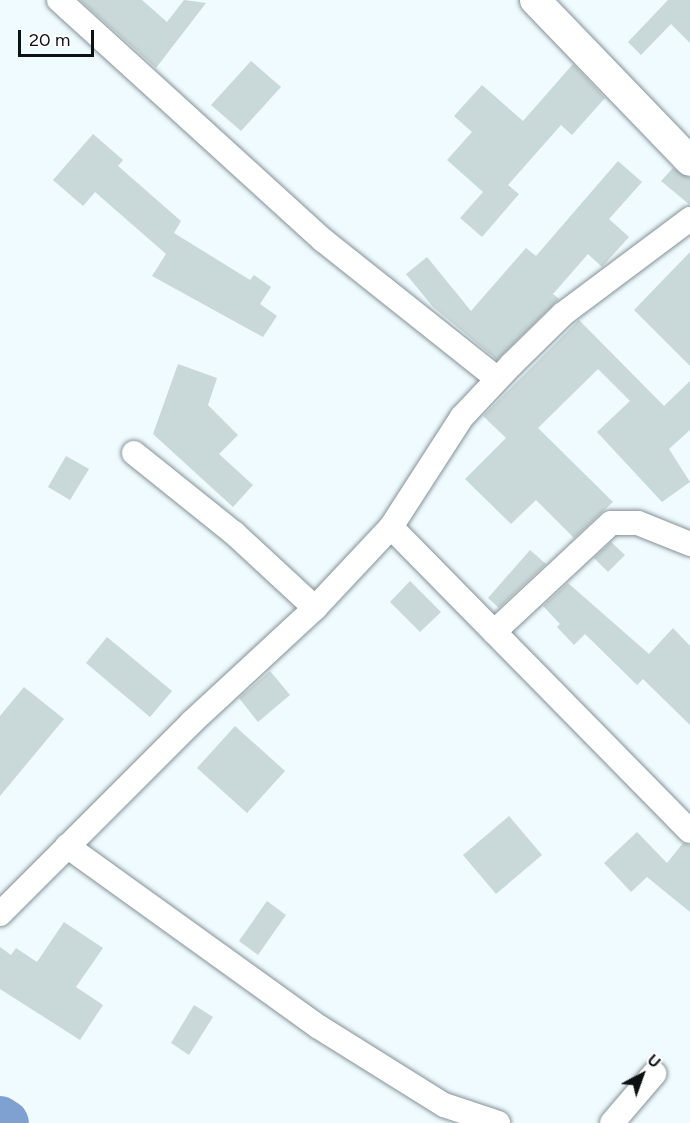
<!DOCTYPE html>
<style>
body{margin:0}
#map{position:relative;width:690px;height:1123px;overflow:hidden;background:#effbfe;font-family:Figtree,sans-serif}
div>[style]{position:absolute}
.river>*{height:46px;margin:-23px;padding:0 23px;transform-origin:23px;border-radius:23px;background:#7fa1d2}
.building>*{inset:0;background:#c9d8d8}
.roads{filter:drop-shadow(0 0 2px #849195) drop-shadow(0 0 2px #849195)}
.minor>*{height:24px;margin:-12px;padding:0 12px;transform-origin:12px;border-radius:12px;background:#fff}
.tertiary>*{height:30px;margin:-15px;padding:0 15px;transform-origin:15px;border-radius:15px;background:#fff}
span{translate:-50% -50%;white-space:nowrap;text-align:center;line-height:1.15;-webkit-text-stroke:4.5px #fff;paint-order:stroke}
.north{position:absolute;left:612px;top:1045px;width:60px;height:60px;-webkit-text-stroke:4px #fff;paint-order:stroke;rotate:41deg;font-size:16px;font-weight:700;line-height:24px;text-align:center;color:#0c1113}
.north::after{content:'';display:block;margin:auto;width:21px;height:27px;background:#0c1113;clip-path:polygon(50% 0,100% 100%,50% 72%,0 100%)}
.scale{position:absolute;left:18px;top:30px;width:76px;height:27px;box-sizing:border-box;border:3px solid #0c1113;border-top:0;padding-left:8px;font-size:18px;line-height:21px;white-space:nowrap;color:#0c1113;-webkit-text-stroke:4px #fff;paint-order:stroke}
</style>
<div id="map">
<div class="river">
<i style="left:0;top:1119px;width:7px;rotate:34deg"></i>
</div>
<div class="building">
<i style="clip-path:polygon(80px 0,142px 0,167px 22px,184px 0,206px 3px,156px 68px)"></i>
<i style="clip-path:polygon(668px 0,690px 0,690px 43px,671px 24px,641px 55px,628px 42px)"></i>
<i style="clip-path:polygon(251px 61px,281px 87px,241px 131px,211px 105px)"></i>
<i style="clip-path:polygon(573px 64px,605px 98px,572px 135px,561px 125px,508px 185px,519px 194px,482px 237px,460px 218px,483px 192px,447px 160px,472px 132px,454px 116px,482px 85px,523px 121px)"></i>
<i style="clip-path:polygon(93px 134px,123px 160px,118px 166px,181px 221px,174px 233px,250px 280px,254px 275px,271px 287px,260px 304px,277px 316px,263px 337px,152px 276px,166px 254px,95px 192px,83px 206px,53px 180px)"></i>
<i style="clip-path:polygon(618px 161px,642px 182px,609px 219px,629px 237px,602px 267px,588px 254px,553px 294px,559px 299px,497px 360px,433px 307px,406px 274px,427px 257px,471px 311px,526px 248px,536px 256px)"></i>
<i style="clip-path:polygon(673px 168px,690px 178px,690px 205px,661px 181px)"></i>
<i style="clip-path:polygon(690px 252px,690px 366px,634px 310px)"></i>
<i style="clip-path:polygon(579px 320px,664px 406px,690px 381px,690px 430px,669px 449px,690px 482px,662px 502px,597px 432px,630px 401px,598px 369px,538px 428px,613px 502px,574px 538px,536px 500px,511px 524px,465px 479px,506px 438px,483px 416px)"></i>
<i style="clip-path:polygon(178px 364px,217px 378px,208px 405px,238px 435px,219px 454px,253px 485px,233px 507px,153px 434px)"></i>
<i style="clip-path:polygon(66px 456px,89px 469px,70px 500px,48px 487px)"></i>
<i style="clip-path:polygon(611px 542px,625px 555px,608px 572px,594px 558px)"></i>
<i style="clip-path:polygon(530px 550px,546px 564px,499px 608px,488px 598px)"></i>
<i style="clip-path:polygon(410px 581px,441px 612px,420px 632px,390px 602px)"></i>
<i style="clip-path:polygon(568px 583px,649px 654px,673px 628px,690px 646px,690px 725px,643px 679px,637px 685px,585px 634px,574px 645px,557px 627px,560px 624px,543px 606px)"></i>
<i style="clip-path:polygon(107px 637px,172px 691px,150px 717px,86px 663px)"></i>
<i style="clip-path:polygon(270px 671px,290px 695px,258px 722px,239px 698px)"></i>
<i style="clip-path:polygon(24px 687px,64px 719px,0 796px,0 716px)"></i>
<i style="clip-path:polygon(235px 726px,285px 771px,247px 813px,197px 768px)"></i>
<i style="clip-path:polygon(509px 816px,542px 855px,496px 894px,463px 855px)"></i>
<i style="clip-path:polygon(637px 832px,667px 863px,683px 843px,690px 845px,690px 912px,647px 877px,631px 892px,604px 863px)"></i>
<i style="clip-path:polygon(267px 901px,286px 915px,258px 955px,239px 941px)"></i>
<i style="clip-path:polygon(64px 922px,103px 948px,76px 987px,103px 1005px,80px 1040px,0 989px,0 947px,11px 955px,16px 948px,37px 962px)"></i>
<i style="clip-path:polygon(194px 1005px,213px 1017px,189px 1055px,171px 1043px)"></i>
</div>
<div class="roads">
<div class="minor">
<i style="left:59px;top:0;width:357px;rotate:42.3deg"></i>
<i style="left:323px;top:240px;width:223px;rotate:38.5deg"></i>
<i style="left:134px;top:453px;width:128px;rotate:38.7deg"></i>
<i style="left:234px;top:533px;width:110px;rotate:42.8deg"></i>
<i style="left:391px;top:527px;width:426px;rotate:45.5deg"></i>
<i style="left:494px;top:632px;width:160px;rotate:-43deg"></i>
<i style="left:611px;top:523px;width:27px"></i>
<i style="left:638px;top:523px;width:56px;rotate:22deg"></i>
<i style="left:67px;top:846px;width:310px;rotate:35.7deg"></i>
<i style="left:319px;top:1027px;width:147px;rotate:32deg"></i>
<i style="left:444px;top:1105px;width:57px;rotate:18.4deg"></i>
<i style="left:0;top:914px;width:272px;rotate:-45deg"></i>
<i style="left:192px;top:722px;width:168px;rotate:-42.8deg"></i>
<i style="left:315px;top:608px;width:111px;rotate:-46.8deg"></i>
<i style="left:391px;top:527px;width:131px;rotate:-57.2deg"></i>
<i style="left:462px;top:417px;width:73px;rotate:-46.7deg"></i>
<i style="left:512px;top:364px;width:71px;rotate:-44.4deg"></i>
<i style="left:563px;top:314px;width:159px;rotate:-36.8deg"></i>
<i style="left:612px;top:1123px;width:65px;rotate:-49.4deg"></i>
</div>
<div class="tertiary">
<i style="left:535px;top:0;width:223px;rotate:46.1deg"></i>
</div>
</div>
<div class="north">U</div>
<div class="scale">20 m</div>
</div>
